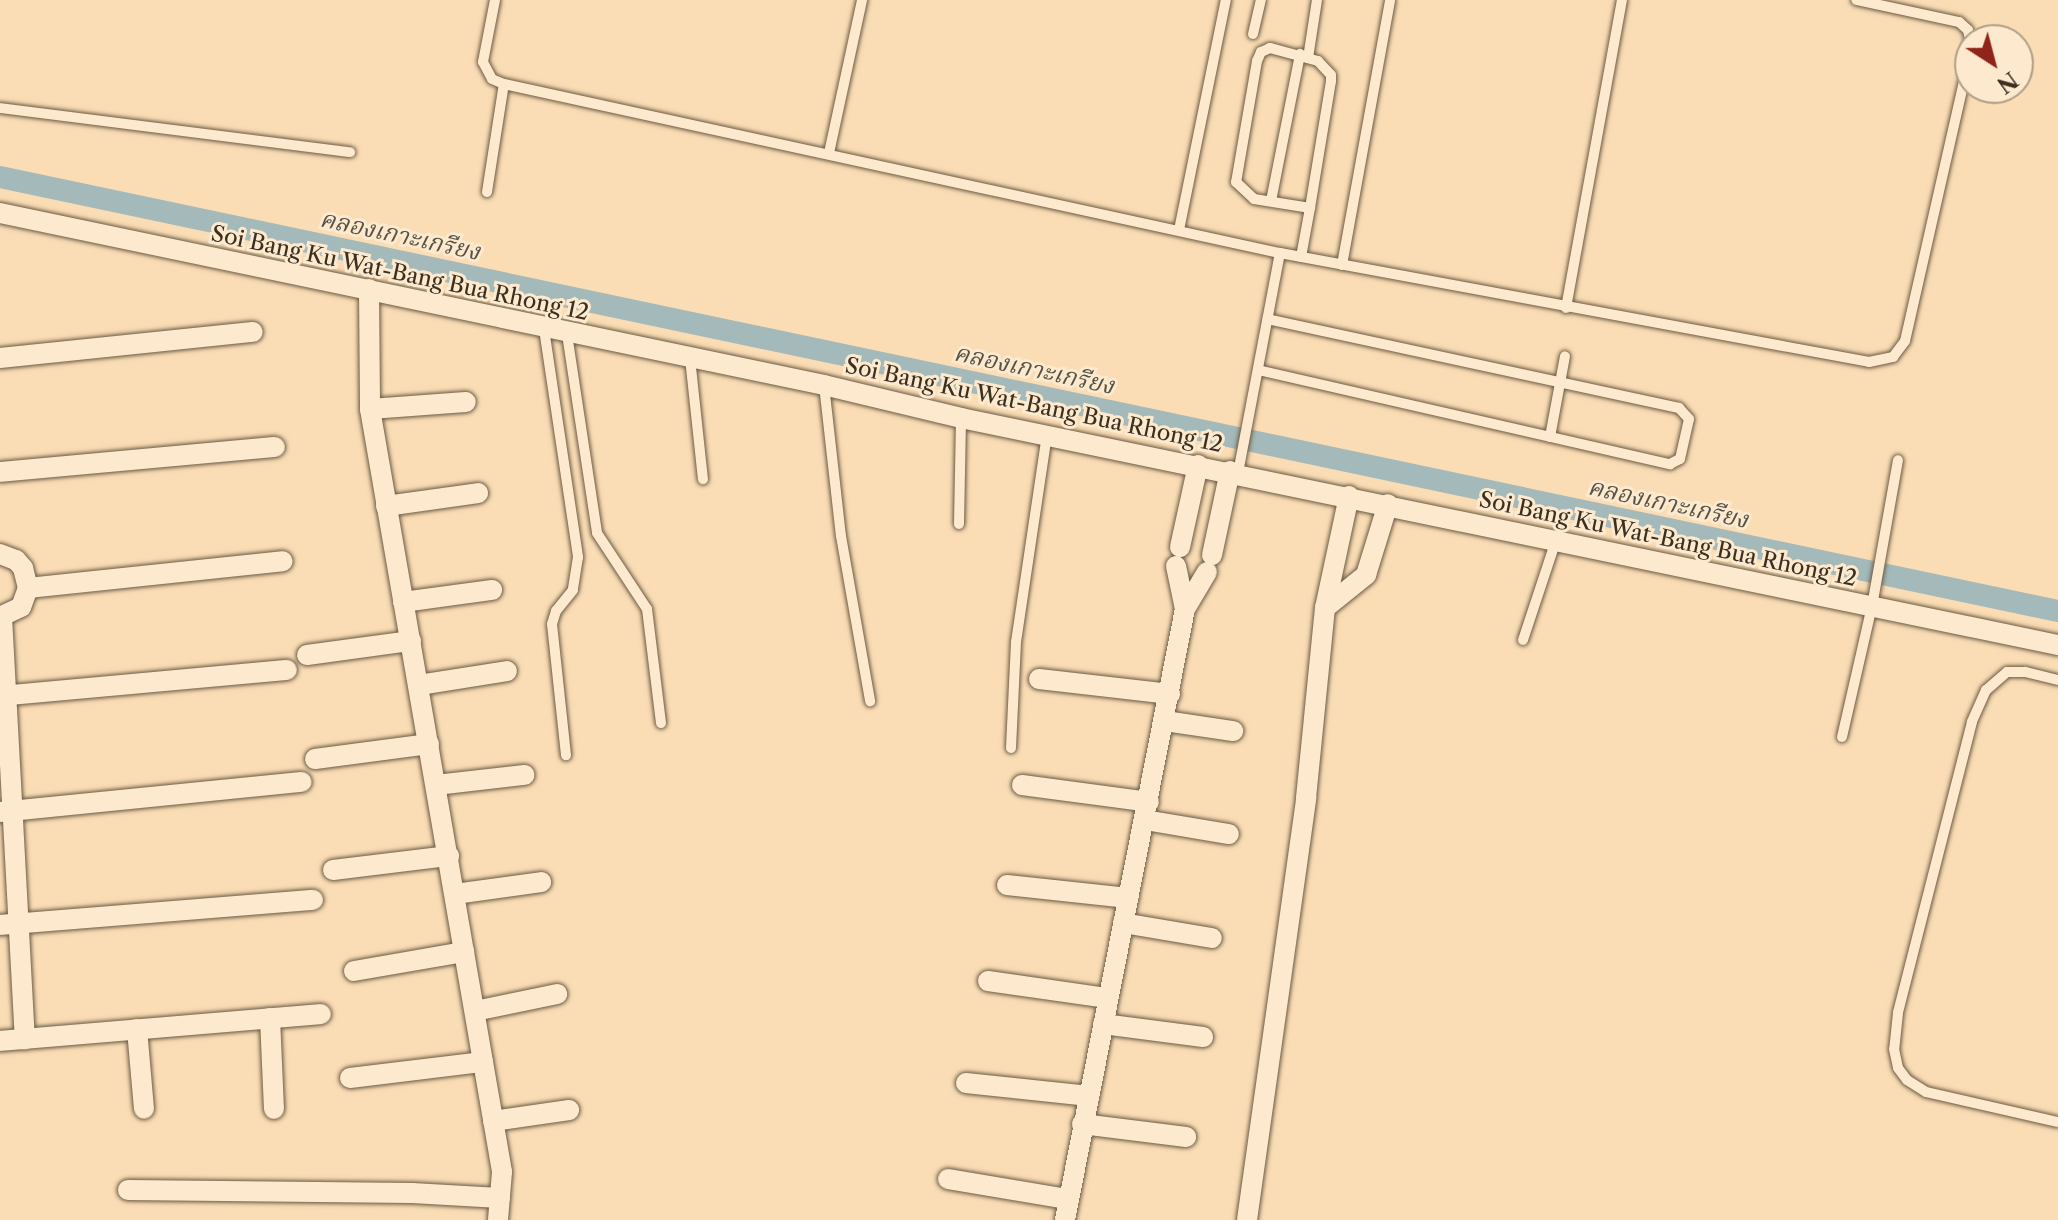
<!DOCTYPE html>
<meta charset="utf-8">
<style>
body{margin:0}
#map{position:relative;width:2058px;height:1220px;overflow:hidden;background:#faddb4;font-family:"Libre Caslon Text","Noto Serif Thai",serif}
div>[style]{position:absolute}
.canal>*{height:22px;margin:-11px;padding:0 11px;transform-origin:11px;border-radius:11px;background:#a4b9b9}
.roads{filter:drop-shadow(0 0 2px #6b5a45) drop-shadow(0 0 2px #6b5a45)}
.lane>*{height:10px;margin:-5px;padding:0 5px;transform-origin:5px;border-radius:5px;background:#fce9ce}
.street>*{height:20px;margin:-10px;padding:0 10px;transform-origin:10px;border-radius:10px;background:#fce9ce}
span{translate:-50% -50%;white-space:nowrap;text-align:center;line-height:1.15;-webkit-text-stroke:6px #fce9ce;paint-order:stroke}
.street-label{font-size:22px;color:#3b2f20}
.water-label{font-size:24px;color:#555246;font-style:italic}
.north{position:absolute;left:1954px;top:24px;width:80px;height:80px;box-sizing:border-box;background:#fce9ce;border:2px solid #af9f88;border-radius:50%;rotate:144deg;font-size:22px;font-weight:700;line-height:32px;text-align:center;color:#3b2f20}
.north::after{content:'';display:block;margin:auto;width:28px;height:36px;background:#8f2418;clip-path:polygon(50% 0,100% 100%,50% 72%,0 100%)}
</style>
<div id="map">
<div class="canal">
<i style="left:0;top:177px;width:2103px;rotate:11.91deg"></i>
</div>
<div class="roads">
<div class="lane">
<i style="left:495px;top:0;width:63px;rotate:101deg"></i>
<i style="left:483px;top:62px;width:19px;rotate:62deg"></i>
<i style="left:492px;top:79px;width:13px;rotate:23deg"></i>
<i style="left:504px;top:84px;width:794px;rotate:12.29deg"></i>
<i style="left:1280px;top:253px;width:599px;rotate:10.48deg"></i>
<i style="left:1869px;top:362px;width:25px;rotate:-12deg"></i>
<i style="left:1893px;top:357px;width:20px;rotate:-53deg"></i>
<i style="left:1905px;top:341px;width:288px;rotate:-77.2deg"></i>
<i style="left:1969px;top:60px;width:21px;rotate:-87deg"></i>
<i style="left:1970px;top:39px;width:9px;rotate:-103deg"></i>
<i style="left:1968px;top:30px;width:12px;rotate:-138deg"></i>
<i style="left:1959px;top:22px;width:105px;rotate:-167.9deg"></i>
<i style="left:1253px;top:34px;width:35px;rotate:-77deg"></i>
<i style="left:1308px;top:58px;width:59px;rotate:-81.2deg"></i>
<i style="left:0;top:108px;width:353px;rotate:7.2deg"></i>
<i style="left:829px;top:153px;width:157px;rotate:-77.8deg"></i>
<i style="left:487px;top:192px;width:109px;rotate:-81.1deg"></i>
<i style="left:1271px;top:201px;width:150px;rotate:-78.8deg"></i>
<i style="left:1179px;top:230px;width:235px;rotate:-78.5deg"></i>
<i style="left:1301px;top:257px;width:50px;rotate:-79.6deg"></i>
<i style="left:1310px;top:208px;width:129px;rotate:-80.6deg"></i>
<i style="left:1331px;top:81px;width:6px;rotate:-90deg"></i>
<i style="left:1331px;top:75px;width:19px;rotate:-133deg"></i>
<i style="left:1318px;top:61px;width:50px;rotate:-164.8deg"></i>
<i style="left:1270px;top:48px;width:10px;rotate:156deg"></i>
<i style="left:1261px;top:52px;width:10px;rotate:114deg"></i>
<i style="left:1257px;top:61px;width:123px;rotate:99.8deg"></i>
<i style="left:1236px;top:182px;width:25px;rotate:43deg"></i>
<i style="left:1254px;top:199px;width:57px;rotate:9.1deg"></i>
<i style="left:1342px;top:265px;width:269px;rotate:-79.7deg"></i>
<i style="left:1566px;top:308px;width:313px;rotate:-79.7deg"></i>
<i style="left:544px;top:329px;width:231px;rotate:81.5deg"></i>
<i style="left:578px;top:557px;width:33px;rotate:99deg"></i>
<i style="left:573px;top:590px;width:27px;rotate:129deg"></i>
<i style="left:556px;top:611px;width:14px;rotate:107deg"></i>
<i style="left:552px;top:624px;width:132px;rotate:83.9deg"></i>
<i style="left:567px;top:334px;width:201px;rotate:81.4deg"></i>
<i style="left:597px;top:533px;width:91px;rotate:56.7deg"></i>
<i style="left:647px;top:609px;width:115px;rotate:83deg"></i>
<i style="left:690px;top:358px;width:122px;rotate:83.9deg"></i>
<i style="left:1258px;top:370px;width:423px;rotate:12.9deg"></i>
<i style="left:1670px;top:464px;width:11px;rotate:-27deg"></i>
<i style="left:1680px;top:459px;width:41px;rotate:-77.3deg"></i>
<i style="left:1689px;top:419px;width:15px;rotate:-132deg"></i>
<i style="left:1679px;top:408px;width:421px;rotate:-167.8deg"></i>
<i style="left:824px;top:385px;width:152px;rotate:83.6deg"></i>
<i style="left:841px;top:536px;width:168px;rotate:80deg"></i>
<i style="left:1550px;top:437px;width:82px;rotate:-79.5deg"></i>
<i style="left:1238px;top:473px;width:224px;rotate:-79.2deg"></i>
<i style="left:959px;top:524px;width:106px;rotate:-88.9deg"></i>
<i style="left:1523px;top:640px;width:105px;rotate:-71.7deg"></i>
<i style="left:2058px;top:680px;width:34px;rotate:-166deg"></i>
<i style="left:2025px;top:672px;width:18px;rotate:180deg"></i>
<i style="left:2007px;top:672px;width:28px;rotate:139deg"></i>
<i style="left:1986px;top:690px;width:35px;rotate:114deg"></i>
<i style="left:1972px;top:722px;width:300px;rotate:104.3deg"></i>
<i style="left:1898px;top:1013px;width:36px;rotate:96deg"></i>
<i style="left:1894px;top:1049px;width:19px;rotate:78deg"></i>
<i style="left:1898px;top:1068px;width:15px;rotate:53deg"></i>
<i style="left:1907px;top:1080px;width:22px;rotate:32deg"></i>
<i style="left:1926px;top:1092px;width:135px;rotate:12.8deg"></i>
<i style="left:1842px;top:737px;width:134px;rotate:-77.1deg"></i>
<i style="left:1872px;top:606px;width:148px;rotate:-79.9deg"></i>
<i style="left:1011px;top:748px;width:106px;rotate:-87.3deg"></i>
<i style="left:1016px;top:642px;width:209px;rotate:-81.5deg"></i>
</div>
<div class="street">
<i style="left:0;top:213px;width:842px;rotate:11.79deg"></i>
<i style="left:824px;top:385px;width:141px;rotate:13.5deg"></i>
<i style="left:961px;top:418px;width:1120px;rotate:11.69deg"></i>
<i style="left:369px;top:289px;width:120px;rotate:89.5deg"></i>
<i style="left:370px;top:409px;width:774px;rotate:80.18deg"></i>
<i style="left:502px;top:1172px;width:48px;rotate:94.8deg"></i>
<i style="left:0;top:358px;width:254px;rotate:-5.9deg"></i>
<i style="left:370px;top:409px;width:96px;rotate:-4.2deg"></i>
<i style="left:0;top:472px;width:276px;rotate:-5.2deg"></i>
<i style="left:1349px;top:496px;width:115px;rotate:102.1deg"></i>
<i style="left:1325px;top:608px;width:53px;rotate:-38.8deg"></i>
<i style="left:1366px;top:575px;width:74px;rotate:-72.8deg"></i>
<i style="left:386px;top:506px;width:93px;rotate:-8deg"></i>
<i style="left:1180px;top:547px;width:84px;rotate:-77.6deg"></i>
<i style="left:0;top:554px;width:17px;rotate:21deg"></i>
<i style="left:16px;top:560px;width:11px;rotate:49deg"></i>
<i style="left:23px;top:568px;width:21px;rotate:76deg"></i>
<i style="left:28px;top:588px;width:20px;rotate:110deg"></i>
<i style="left:21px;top:607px;width:23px;rotate:155deg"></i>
<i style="left:1212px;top:555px;width:86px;rotate:-77.9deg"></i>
<i style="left:1176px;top:566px;width:44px;rotate:78.2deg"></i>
<i style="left:28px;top:588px;width:256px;rotate:-6deg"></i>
<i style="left:403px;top:602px;width:90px;rotate:-7.7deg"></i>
<i style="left:2px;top:617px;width:423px;rotate:86.9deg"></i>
<i style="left:307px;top:655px;width:105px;rotate:-7.7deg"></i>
<i style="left:1039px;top:679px;width:132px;rotate:6.5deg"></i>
<i style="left:419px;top:685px;width:89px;rotate:-9deg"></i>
<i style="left:0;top:696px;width:288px;rotate:-5.2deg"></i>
<i style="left:1165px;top:721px;width:69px;rotate:8.4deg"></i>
<i style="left:315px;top:759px;width:115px;rotate:-7.5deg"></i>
<i style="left:436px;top:785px;width:89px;rotate:-6.5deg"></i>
<i style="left:1022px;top:785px;width:128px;rotate:7.6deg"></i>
<i style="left:0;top:812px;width:303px;rotate:-5.7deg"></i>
<i style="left:1145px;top:820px;width:85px;rotate:9.5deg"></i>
<i style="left:333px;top:870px;width:117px;rotate:-6.9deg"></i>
<i style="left:1007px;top:885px;width:122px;rotate:6.1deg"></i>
<i style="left:455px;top:894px;width:87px;rotate:-7.9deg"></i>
<i style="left:1123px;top:923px;width:90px;rotate:9.6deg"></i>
<i style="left:0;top:925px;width:314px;rotate:-4.6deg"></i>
<i style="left:354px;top:971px;width:112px;rotate:-9.8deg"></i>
<i style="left:988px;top:981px;width:121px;rotate:8.1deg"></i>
<i style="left:475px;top:1011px;width:84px;rotate:-11.7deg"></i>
<i style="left:270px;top:1018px;width:91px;rotate:87.5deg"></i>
<i style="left:1103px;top:1024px;width:101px;rotate:7.4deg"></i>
<i style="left:137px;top:1029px;width:80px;rotate:85deg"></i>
<i style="left:0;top:1041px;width:322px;rotate:-4.8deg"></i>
<i style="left:350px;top:1078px;width:134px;rotate:-6.9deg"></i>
<i style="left:966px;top:1083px;width:124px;rotate:6deg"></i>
<i style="left:493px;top:1121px;width:77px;rotate:-8.2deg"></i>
<i style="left:1082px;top:1124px;width:105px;rotate:7.1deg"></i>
<i style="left:948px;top:1179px;width:122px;rotate:9.5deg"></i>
<i style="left:128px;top:1190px;width:284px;rotate:0.6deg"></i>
<i style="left:412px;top:1193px;width:88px;rotate:3.3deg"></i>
<i style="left:1065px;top:1220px;width:623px;rotate:-78.89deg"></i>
<i style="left:1185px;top:609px;width:43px;rotate:-59.3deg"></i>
<i style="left:1247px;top:1220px;width:426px;rotate:-82deg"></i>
<i style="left:1306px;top:798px;width:191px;rotate:-84.3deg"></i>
</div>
</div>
<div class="street-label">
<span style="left:400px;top:273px;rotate:12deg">Soi Bang Ku Wat-Bang Bua Rhong 12</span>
<span style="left:1034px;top:405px;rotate:12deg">Soi Bang Ku Wat-Bang Bua Rhong 12</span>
<span style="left:1668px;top:539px;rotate:12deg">Soi Bang Ku Wat-Bang Bua Rhong 12</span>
</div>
<div class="water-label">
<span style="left:400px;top:235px;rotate:12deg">คลองเกาะเกรียง</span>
<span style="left:1034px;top:369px;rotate:12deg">คลองเกาะเกรียง</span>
<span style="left:1668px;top:503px;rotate:12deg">คลองเกาะเกรียง</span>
</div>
<div class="north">N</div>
</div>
